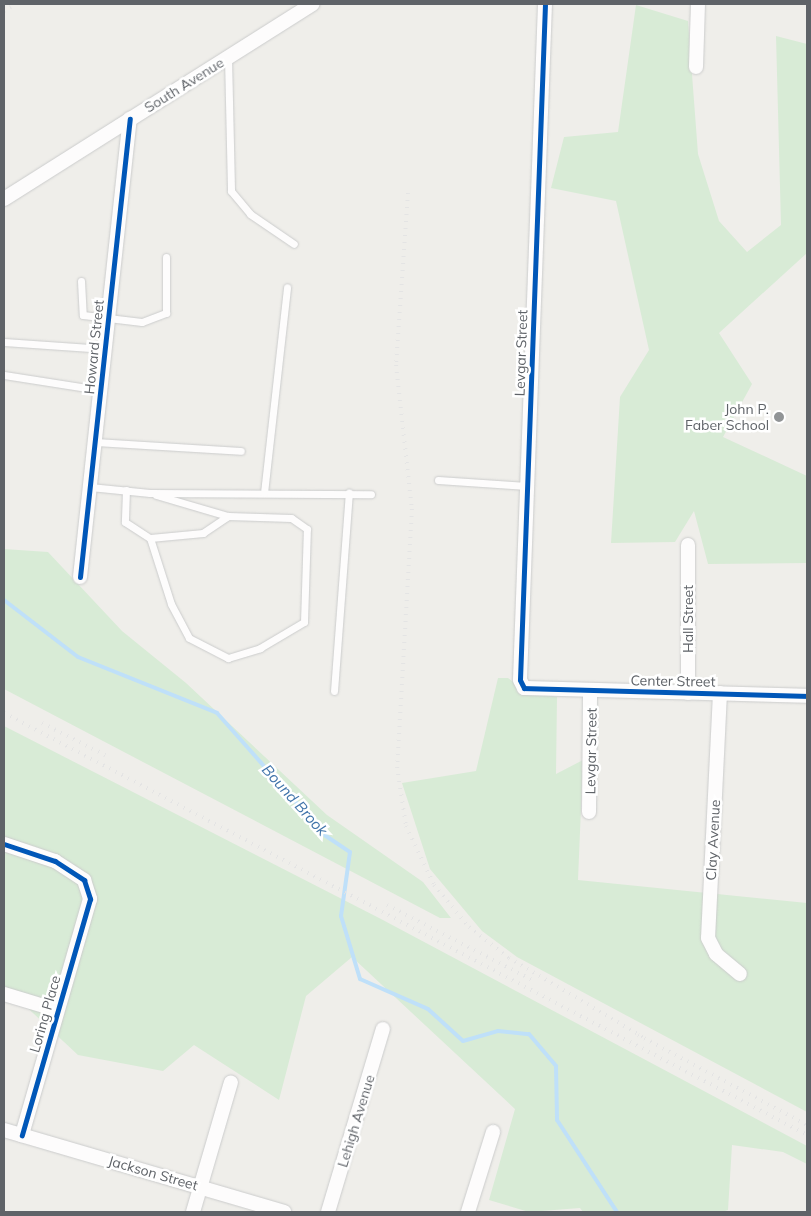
<!DOCTYPE html>
<style>
body{margin:0}
#map{position:relative;width:811px;height:1216px;overflow:hidden;background:#efeeea;font-family:Mulish,sans-serif}
div>[style]{position:absolute}
.green>*{inset:0;background:#d8ebd6}
.stream>*{height:4px;margin:-2px;padding:0 2px;transform-origin:2px;border-radius:2px;background:#bfe0f9}
.roads{filter:drop-shadow(0 0 1px #cbcccc) drop-shadow(0 0 1px #cbcccc)}
.lane>*{height:7px;margin:-3.5px;padding:0 3.5px;transform-origin:3.5px;border-radius:3.5px;background:#fdfcfc}
.street>*{height:14px;margin:-7px;padding:0 7px;transform-origin:7px;border-radius:7px;background:#fdfcfc}
.rail>*{height:4px;margin-top:-2px;transform-origin:0;background:repeating-linear-gradient(90deg,#e4e4e4 0 1px,transparent 0 7px)}
.cycleway>*{height:5px;margin:-2.5px;padding:0 2.5px;transform-origin:2.5px;border-radius:2.5px;background:#0057b8}
.dots>*{width:14px;height:14px;translate:-50% -50%;box-sizing:border-box;border:2px solid #fff;border-radius:50%}
span{translate:-50% -50%;white-space:nowrap;text-align:center;line-height:1.15;-webkit-text-stroke:5px #fff;paint-order:stroke}
.street-label{font-size:14px;color:#5f6368}
.poi-label{font-size:14px;color:#5f6368}
.right{translate:-100% -50%;text-align:right}
.water-label{font-size:15px;color:#4174aa;font-style:italic}
.frame{position:absolute;inset:0;border:5px solid #5f6368;pointer-events:none}
</style>
<div id="map">
<div class="green">
<i style="clip-path:polygon(636px 5px,688px 21px,698px 154px,719px 221px,747px 252px,781px 225px,776px 36px,807px 44px,807px 253px,719px 333px,752px 384px,723px 437px,807px 476px,807px 563px,708px 564px,694px 511px,675px 542px,611px 543px,620px 397px,649px 350px,616px 201px,551px 188px,564px 137px,618px 132px)"></i>
<i style="clip-path:polygon(4px 549px,48px 552px,122px 631px,186px 683px,327px 815px,423px 882px,451px 918px,440px 918px,4px 689px)"></i>
<i style="clip-path:polygon(498px 678px,508px 678px,527px 692px,557px 697px,556px 774px,583px 760px,578px 880px,807px 903px,807px 1112px,517px 957px,482px 931px,430px 869px,402px 783px,476px 771px)"></i>
<i style="clip-path:polygon(4px 726px,381px 919px,807px 1146px,807px 1164px,783px 1152px,732px 1145px,728px 1210px,722px 1212px,583px 1212px,580px 1208px,529px 1212px,489px 1200px,515px 1109px,352px 957px,306px 996px,279px 1100px,194px 1045px,163px 1071px,78px 1055px,4px 986px)"></i>
</div>
<div class="stream">
<i style="left:4px;top:600px;width:93px;rotate:37.6deg"></i>
<i style="left:78px;top:657px;width:150px;rotate:21.9deg"></i>
<i style="left:217px;top:713px;width:164px;rotate:48.5deg"></i>
<i style="left:326px;top:836px;width:29px;rotate:34deg"></i>
<i style="left:350px;top:852px;width:65px;rotate:98deg"></i>
<i style="left:341px;top:916px;width:66px;rotate:73.2deg"></i>
<i style="left:360px;top:979px;width:74px;rotate:23.8deg"></i>
<i style="left:428px;top:1009px;width:47px;rotate:42.4deg"></i>
<i style="left:463px;top:1041px;width:36px;rotate:-16deg"></i>
<i style="left:498px;top:1031px;width:31px;rotate:6deg"></i>
<i style="left:529px;top:1034px;width:42px;rotate:49.8deg"></i>
<i style="left:556px;top:1066px;width:54px;rotate:88.9deg"></i>
<i style="left:557px;top:1120px;width:110px;rotate:56.9deg"></i>
</div>
<div class="roads">
<div class="lane">
<i style="left:228px;top:57px;width:134px;rotate:88.7deg"></i>
<i style="left:231px;top:191px;width:30px;rotate:50deg"></i>
<i style="left:250px;top:214px;width:53px;rotate:34.3deg"></i>
<i style="left:81px;top:281px;width:34px;rotate:87deg"></i>
<i style="left:83px;top:315px;width:59px;rotate:6.8deg"></i>
<i style="left:142px;top:322px;width:26px;rotate:-21deg"></i>
<i style="left:166px;top:313px;width:56px;rotate:-90deg"></i>
<i style="left:4px;top:342px;width:101px;rotate:4deg"></i>
<i style="left:4px;top:375px;width:97px;rotate:8.9deg"></i>
<i style="left:95px;top:442px;width:146px;rotate:3.5deg"></i>
<i style="left:438px;top:480px;width:89px;rotate:3.9deg"></i>
<i style="left:90px;top:487px;width:60px;rotate:5.7deg"></i>
<i style="left:150px;top:493px;width:221px;rotate:0.3deg"></i>
<i style="left:126px;top:490px;width:32px;rotate:92deg"></i>
<i style="left:125px;top:522px;width:30px;rotate:33deg"></i>
<i style="left:150px;top:538px;width:69px;rotate:72.3deg"></i>
<i style="left:171px;top:604px;width:38px;rotate:62deg"></i>
<i style="left:189px;top:638px;width:44px;rotate:27.1deg"></i>
<i style="left:228px;top:658px;width:34px;rotate:-17deg"></i>
<i style="left:260px;top:648px;width:51px;rotate:-30.6deg"></i>
<i style="left:304px;top:622px;width:93px;rotate:-88.2deg"></i>
<i style="left:307px;top:529px;width:19px;rotate:-145deg"></i>
<i style="left:291px;top:518px;width:63px;rotate:-178.2deg"></i>
<i style="left:228px;top:516px;width:30px;rotate:146deg"></i>
<i style="left:203px;top:533px;width:53px;rotate:174.6deg"></i>
<i style="left:264px;top:493px;width:207px;rotate:-83.6deg"></i>
<i style="left:156px;top:495px;width:75px;rotate:16.3deg"></i>
<i style="left:334px;top:691px;width:199px;rotate:-85.7deg"></i>
</div>
<div class="street">
<i style="left:545px;top:4px;width:676px;rotate:92.12deg"></i>
<i style="left:520px;top:680px;width:9px;rotate:63deg"></i>
<i style="left:524px;top:688px;width:283px;rotate:1.6deg"></i>
<i style="left:696px;top:67px;width:63px;rotate:-88.2deg"></i>
<i style="left:4px;top:199px;width:365px;rotate:-32.3deg"></i>
<i style="left:688px;top:545px;width:148px;rotate:90deg"></i>
<i style="left:80px;top:577px;width:461px;rotate:-83.8deg"></i>
<i style="left:720px;top:693px;width:245px;rotate:92.8deg"></i>
<i style="left:708px;top:938px;width:18px;rotate:63deg"></i>
<i style="left:716px;top:954px;width:31px;rotate:40deg"></i>
<i style="left:589px;top:812px;width:122px;rotate:-89.5deg"></i>
<i style="left:4px;top:844px;width:54px;rotate:18.4deg"></i>
<i style="left:55px;top:861px;width:35px;rotate:33deg"></i>
<i style="left:84px;top:880px;width:20px;rotate:72deg"></i>
<i style="left:90px;top:899px;width:246px;rotate:106.1deg"></i>
<i style="left:4px;top:994px;width:55px;rotate:16.8deg"></i>
<i style="left:4px;top:1130px;width:292px;rotate:16.3deg"></i>
<i style="left:193px;top:1212px;width:135px;rotate:-73.7deg"></i>
<i style="left:328px;top:1212px;width:191px;rotate:-73.3deg"></i>
<i style="left:468px;top:1212px;width:84px;rotate:-72.6deg"></i>
</div>
</div>
<div class="rail">
<i style="left:4px;top:11px;width:14px;rotate:-30deg"></i>
<i style="left:408px;top:193px;width:172px;rotate:94deg"></i>
<i style="left:396px;top:365px;width:145px;rotate:83.7deg"></i>
<i style="left:412px;top:509px;width:258px;rotate:93.3deg"></i>
<i style="left:397px;top:767px;width:60px;rotate:81.3deg"></i>
<i style="left:406px;top:826px;width:65px;rotate:64.6deg"></i>
<i style="left:434px;top:885px;width:55px;rotate:50.2deg"></i>
<i style="left:469px;top:927px;width:51px;rotate:37.8deg"></i>
<i style="left:509px;top:958px;width:156px;rotate:30.5deg"></i>
<i style="left:4px;top:713px;width:907px;rotate:27.72deg"></i>
<i style="left:42px;top:723px;width:71px;rotate:26.9deg"></i>
<i style="left:387px;top:905px;width:165px;rotate:27.3deg"></i>
<i style="left:638px;top:1035px;width:191px;rotate:28deg"></i>
</div>
<div class="cycleway">
<i style="left:545px;top:4px;width:676px;rotate:92.12deg"></i>
<i style="left:520px;top:680px;width:9px;rotate:63deg"></i>
<i style="left:524px;top:688px;width:283px;rotate:1.6deg"></i>
<i style="left:80px;top:577px;width:461px;rotate:-83.8deg"></i>
<i style="left:4px;top:844px;width:54px;rotate:18.4deg"></i>
<i style="left:55px;top:861px;width:35px;rotate:33deg"></i>
<i style="left:84px;top:880px;width:20px;rotate:72deg"></i>
<i style="left:90px;top:899px;width:246px;rotate:106.1deg"></i>
</div>
<div class="dots">
<i style="left:779px;top:417px;background:#919496"></i>
</div>
<div class="street-label">
<span style="left:184px;top:85px;rotate:-32deg">South Avenue</span>
<span style="left:94px;top:347px;rotate:-84deg">Howard Street</span>
<span style="left:521px;top:353px;rotate:-88deg">Levgar Street</span>
<span style="left:688px;top:619px;rotate:-90deg">Hall Street</span>
<span style="left:673px;top:681px;rotate:1deg">Center Street</span>
<span style="left:591px;top:751px;rotate:-89deg">Levgar Street</span>
<span style="left:713px;top:840px;rotate:-87deg">Clay Avenue</span>
<span style="left:45px;top:1014px;rotate:-74deg">Loring Place</span>
<span style="left:356px;top:1121px;rotate:-73deg">Lehigh Avenue</span>
<span style="left:153px;top:1173px;rotate:16deg">Jackson Street</span>
</div>
<div class="poi-label">
<span class="right" style="left:769px;top:417px">John P.<br>Faber School</span>
</div>
<div class="water-label">
<span style="left:295px;top:800px;rotate:48deg">Bound Brook</span>
</div>
<div class="frame"></div>
</div>
